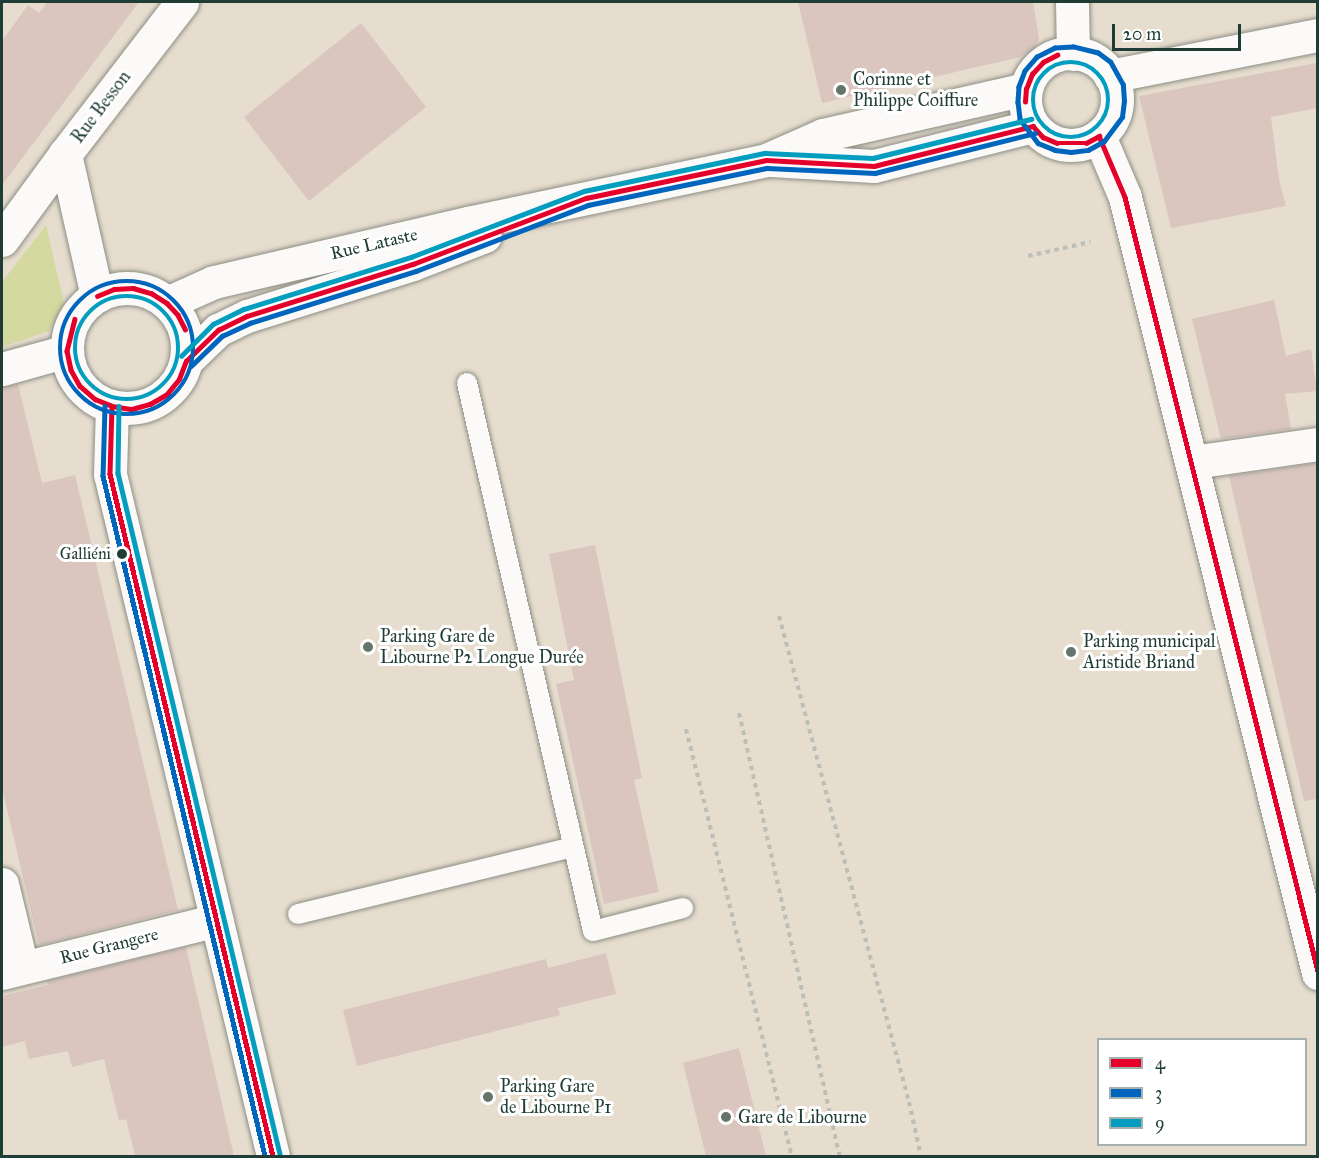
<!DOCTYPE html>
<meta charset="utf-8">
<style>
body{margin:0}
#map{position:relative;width:1319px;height:1158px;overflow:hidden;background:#e6ddce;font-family:"IM FELL Great Primer",serif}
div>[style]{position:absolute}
.green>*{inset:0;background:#d3d99f}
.building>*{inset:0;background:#dac6bf}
.path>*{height:4px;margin-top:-2px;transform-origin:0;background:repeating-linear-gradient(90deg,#bcbeba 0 4.5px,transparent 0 9px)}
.roads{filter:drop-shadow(0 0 2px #8d8e85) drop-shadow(0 0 2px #8d8e85)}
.service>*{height:20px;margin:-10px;padding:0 10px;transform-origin:10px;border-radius:10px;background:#fbfaf8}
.minor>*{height:33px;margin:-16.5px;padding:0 16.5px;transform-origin:16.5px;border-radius:16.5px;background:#fbfaf8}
.tertiary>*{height:33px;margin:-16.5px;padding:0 16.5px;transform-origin:16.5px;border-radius:16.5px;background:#fbfaf8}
.secondary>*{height:33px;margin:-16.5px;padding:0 16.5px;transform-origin:16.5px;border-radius:16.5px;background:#fbfaf8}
.secondary>.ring{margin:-16.5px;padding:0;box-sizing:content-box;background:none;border:33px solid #fbfaf8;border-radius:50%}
.bus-1>*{height:4.5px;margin:-2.25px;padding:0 2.25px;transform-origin:2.25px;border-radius:2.25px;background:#e4002b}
.bus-2>*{height:4.5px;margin:-2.25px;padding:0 2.25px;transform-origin:2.25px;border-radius:2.25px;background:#0065bd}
.bus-2>.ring{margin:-2.25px;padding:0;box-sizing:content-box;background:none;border:4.5px solid #0065bd;border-radius:50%}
.bus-3>*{height:4.5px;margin:-2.25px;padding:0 2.25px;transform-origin:2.25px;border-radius:2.25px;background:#039ebf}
.bus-3>.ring{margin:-2.25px;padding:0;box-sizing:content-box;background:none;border:4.5px solid #039ebf;border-radius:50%}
.dots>*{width:16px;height:16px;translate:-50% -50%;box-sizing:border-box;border:3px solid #fff;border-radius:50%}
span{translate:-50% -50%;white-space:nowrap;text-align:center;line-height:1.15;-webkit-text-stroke:6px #fff;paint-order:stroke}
.bus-label{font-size:16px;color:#1f3d34}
.right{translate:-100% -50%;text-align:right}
.poi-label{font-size:18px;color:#1f3d34}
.left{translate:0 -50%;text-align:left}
.street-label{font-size:18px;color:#1f3d34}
.frame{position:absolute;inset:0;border:3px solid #1f3d34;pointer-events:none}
.legend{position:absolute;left:1097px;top:1038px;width:210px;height:108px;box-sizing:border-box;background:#fff;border:2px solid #a5b1ae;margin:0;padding:8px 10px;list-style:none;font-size:18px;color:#1f3d34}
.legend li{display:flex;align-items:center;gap:12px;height:30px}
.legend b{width:30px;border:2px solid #a5b1ae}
.scale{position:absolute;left:1112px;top:24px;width:129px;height:27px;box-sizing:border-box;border:3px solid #1f3d34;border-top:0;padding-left:8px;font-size:18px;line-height:21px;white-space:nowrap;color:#1f3d34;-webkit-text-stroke:4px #fff;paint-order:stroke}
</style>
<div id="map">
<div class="green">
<i style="clip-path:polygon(46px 225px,65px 308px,49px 331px,2px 347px,2px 282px)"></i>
</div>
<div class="building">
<i style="clip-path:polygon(47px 2px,139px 2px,2px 185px,2px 41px,28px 5px,39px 13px)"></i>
<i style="clip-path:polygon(798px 2px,1033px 2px,1039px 38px,1034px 50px,1020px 57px,822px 103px)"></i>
<i style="clip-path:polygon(361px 23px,426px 107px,309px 201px,244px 117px)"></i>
<i style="clip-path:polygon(1317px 63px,1317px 108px,1271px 117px,1279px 180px,1286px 206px,1171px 228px,1139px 96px)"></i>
<i style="clip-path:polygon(1274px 300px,1286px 356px,1311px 349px,1317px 391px,1285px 394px,1291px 429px,1221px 439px,1192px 319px)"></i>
<i style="clip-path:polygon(18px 384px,42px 483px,75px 475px,178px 910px,39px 945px,2px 788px,2px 387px)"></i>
<i style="clip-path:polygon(1317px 463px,1317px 799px,1304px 801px,1229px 476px)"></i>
<i style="clip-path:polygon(595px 545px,642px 778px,634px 780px,659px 892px,604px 904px,556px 684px,574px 680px,549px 554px)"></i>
<i style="clip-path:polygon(186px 947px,234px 1156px,135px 1156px,126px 1119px,119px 1121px,104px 1059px,72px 1067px,68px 1051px,29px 1059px,25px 1041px,2px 1047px,2px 996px,48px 985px,47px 981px)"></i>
<i style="clip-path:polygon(606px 953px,616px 994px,558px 1008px,560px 1015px,357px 1066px,343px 1010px,546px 959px,548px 968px)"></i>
<i style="clip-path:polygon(739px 1048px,766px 1156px,706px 1156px,683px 1063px)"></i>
</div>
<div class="path">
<i style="left:1028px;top:256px;width:64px;rotate:-12.7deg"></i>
<i style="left:779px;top:616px;width:503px;rotate:75.02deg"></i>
<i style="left:909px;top:1102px;width:55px;rotate:77.5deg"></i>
<i style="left:739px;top:713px;width:454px;rotate:77.2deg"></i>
<i style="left:686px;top:729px;width:440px;rotate:76.1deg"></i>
</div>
<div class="roads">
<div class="service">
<i style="left:467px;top:383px;width:562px;rotate:77.05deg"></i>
<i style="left:593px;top:931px;width:93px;rotate:-14.3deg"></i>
<i style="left:298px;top:914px;width:283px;rotate:-13.7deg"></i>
</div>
<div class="minor">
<i style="left:2px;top:240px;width:107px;rotate:-53.8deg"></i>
<i style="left:97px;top:296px;width:146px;rotate:-102.7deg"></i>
<i style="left:65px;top:154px;width:192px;rotate:-52.4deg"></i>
<i style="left:2px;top:369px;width:67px;rotate:-15.5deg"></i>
<i style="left:1193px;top:462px;width:126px;rotate:-8.2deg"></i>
<i style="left:2px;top:884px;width:85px;rotate:76.5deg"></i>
<i style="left:2px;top:973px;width:221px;rotate:-13.8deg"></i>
</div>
<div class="tertiary">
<i style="left:1110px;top:76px;width:212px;rotate:-11.2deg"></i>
<i style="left:1099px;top:136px;width:66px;rotate:66.9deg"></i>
<i style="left:1125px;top:197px;width:800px;rotate:76.03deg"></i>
</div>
<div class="secondary">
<i style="left:1072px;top:2px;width:52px;rotate:88.9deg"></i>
<i class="ring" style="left:1025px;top:53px;width:59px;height:59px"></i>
<i style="left:771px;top:160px;width:103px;rotate:3.3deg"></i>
<i style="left:874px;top:166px;width:164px;rotate:-14.1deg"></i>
<i class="ring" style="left:67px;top:288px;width:87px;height:87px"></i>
<i style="left:167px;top:303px;width:51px;rotate:-24.1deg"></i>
<i style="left:214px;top:282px;width:261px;rotate:-13.1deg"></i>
<i style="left:468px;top:223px;width:305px;rotate:-11.9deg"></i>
<i style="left:766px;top:160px;width:62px;rotate:-23.7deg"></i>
<i style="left:823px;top:135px;width:208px;rotate:-12.8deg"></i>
<i style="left:186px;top:361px;width:45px;rotate:-44.1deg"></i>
<i style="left:218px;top:330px;width:32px;rotate:-26deg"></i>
<i style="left:247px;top:316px;width:174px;rotate:-17.4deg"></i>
<i style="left:413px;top:264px;width:77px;rotate:-21.3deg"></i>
<i style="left:112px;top:406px;width:68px;rotate:91.7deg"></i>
<i style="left:110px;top:474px;width:701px;rotate:76.56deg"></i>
</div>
</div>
<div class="bus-1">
<i style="left:1025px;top:102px;width:13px;rotate:-86deg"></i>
<i style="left:1026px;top:89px;width:16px;rotate:-68deg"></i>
<i style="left:1032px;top:74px;width:16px;rotate:-47deg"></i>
<i style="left:1043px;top:62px;width:16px;rotate:-27deg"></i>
<i style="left:1033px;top:126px;width:15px;rotate:48deg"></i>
<i style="left:1043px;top:137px;width:15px;rotate:23deg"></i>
<i style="left:1057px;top:143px;width:29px"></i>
<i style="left:1086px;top:143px;width:15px;rotate:-28deg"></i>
<i style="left:1099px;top:136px;width:66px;rotate:66.9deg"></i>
<i style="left:1125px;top:197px;width:798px;rotate:76deg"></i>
<i style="left:97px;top:296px;width:18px;rotate:-22deg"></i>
<i style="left:114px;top:289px;width:19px;rotate:-3deg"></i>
<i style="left:133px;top:288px;width:19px;rotate:16deg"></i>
<i style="left:151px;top:293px;width:19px;rotate:32deg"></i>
<i style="left:167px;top:303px;width:16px;rotate:47deg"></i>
<i style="left:178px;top:315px;width:16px;rotate:63deg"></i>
<i style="left:75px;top:319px;width:33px;rotate:104deg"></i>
<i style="left:67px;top:351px;width:19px;rotate:78deg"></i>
<i style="left:71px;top:370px;width:18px;rotate:61deg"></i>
<i style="left:80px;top:386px;width:20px;rotate:41deg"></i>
<i style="left:95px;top:399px;width:18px;rotate:22deg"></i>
<i style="left:112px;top:406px;width:20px;rotate:9deg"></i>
<i style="left:132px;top:409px;width:19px;rotate:-16deg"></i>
<i style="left:150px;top:404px;width:20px;rotate:-30deg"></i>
<i style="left:167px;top:394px;width:19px;rotate:-51deg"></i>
<i style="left:179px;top:379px;width:19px;rotate:-69deg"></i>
<i style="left:186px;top:361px;width:45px;rotate:-44.1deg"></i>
<i style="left:218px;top:330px;width:32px;rotate:-26deg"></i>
<i style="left:247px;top:316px;width:174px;rotate:-17.4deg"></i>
<i style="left:413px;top:264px;width:185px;rotate:-20.9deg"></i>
<i style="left:586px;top:198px;width:184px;rotate:-11.9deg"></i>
<i style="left:766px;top:160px;width:108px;rotate:3.2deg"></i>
<i style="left:874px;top:166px;width:164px;rotate:-14.1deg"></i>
<i style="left:112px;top:406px;width:68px;rotate:91.7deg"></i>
<i style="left:110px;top:474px;width:701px;rotate:76.56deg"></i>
</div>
<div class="bus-2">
<i style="left:1073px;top:47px;width:18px;rotate:177deg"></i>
<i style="left:1055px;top:48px;width:20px;rotate:153deg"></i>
<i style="left:1037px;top:57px;width:18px;rotate:131deg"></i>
<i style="left:1025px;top:71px;width:17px;rotate:111deg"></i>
<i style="left:1019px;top:87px;width:15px;rotate:94deg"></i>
<i style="left:1018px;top:102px;width:17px;rotate:83deg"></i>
<i style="left:1020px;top:119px;width:30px;rotate:53deg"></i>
<i style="left:1038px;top:143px;width:18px;rotate:22deg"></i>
<i style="left:1055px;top:150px;width:16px;rotate:7deg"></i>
<i style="left:1071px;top:152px;width:17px;rotate:-7deg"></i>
<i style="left:1088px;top:150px;width:18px;rotate:-29deg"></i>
<i style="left:1104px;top:141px;width:30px;rotate:-53deg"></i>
<i style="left:1122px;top:117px;width:16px;rotate:-83deg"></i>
<i style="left:1124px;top:101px;width:16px;rotate:-94deg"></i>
<i style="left:1123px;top:85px;width:26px;rotate:-119deg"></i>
<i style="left:1110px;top:62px;width:15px;rotate:-143deg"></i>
<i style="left:1098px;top:53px;width:25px;rotate:-166deg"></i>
<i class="ring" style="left:60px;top:281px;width:129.5px;height:129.5px"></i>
<i style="left:191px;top:366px;width:43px;rotate:-44.1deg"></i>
<i style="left:222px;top:336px;width:31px;rotate:-25deg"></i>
<i style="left:250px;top:323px;width:174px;rotate:-17.4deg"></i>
<i style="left:416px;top:271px;width:184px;rotate:-21deg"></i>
<i style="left:588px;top:205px;width:183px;rotate:-11.7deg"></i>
<i style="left:767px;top:168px;width:108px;rotate:2.7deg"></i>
<i style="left:875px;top:173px;width:165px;rotate:-14deg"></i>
<i style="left:105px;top:406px;width:70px;rotate:91.6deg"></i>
<i style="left:103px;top:476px;width:699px;rotate:76.6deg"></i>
</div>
<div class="bus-3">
<i class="ring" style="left:1033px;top:62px;width:71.5px;height:71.5px"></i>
<i class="ring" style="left:75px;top:296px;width:99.5px;height:99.5px"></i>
<i style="left:181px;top:356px;width:45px;rotate:-45deg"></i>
<i style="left:213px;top:324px;width:34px;rotate:-26deg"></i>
<i style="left:244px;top:309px;width:175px;rotate:-17.3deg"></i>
<i style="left:411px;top:257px;width:185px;rotate:-20.9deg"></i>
<i style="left:584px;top:191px;width:185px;rotate:-11.9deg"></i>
<i style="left:765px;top:153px;width:108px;rotate:2.7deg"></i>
<i style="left:873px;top:158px;width:163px;rotate:-13.9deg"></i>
<i style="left:119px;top:406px;width:67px;rotate:90.9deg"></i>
<i style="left:118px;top:473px;width:700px;rotate:76.62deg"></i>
</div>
<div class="dots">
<i style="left:841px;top:90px;background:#65756a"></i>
<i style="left:122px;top:554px;background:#1f3d34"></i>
<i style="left:368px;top:647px;background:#65756a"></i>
<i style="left:1071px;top:652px;background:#65756a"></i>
<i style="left:488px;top:1097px;background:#65756a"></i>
<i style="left:726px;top:1117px;background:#65756a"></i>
</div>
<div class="bus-label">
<span class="right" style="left:111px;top:554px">Galliéni</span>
</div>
<div class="poi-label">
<span class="left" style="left:853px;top:90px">Corinne et<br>Philippe Coiffure</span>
<span class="left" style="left:380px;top:647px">Parking Gare de<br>Libourne P2 Longue Durée</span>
<span class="left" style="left:1083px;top:652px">Parking municipal<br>Aristide Briand</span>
<span class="left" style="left:500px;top:1097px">Parking Gare<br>de Libourne P1</span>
<span class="left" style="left:738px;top:1117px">Gare de Libourne</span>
</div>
<div class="street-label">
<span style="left:101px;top:107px;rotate:-53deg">Rue Besson</span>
<span style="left:374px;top:244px;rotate:-13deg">Rue Lataste</span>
<span style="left:109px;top:946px;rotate:-14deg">Rue Grangere</span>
</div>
<div class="frame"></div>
<ul class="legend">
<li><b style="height:8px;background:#e4002b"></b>4</li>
<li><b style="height:8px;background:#0065bd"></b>3</li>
<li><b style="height:8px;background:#039ebf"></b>9</li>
</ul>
<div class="scale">20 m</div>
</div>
